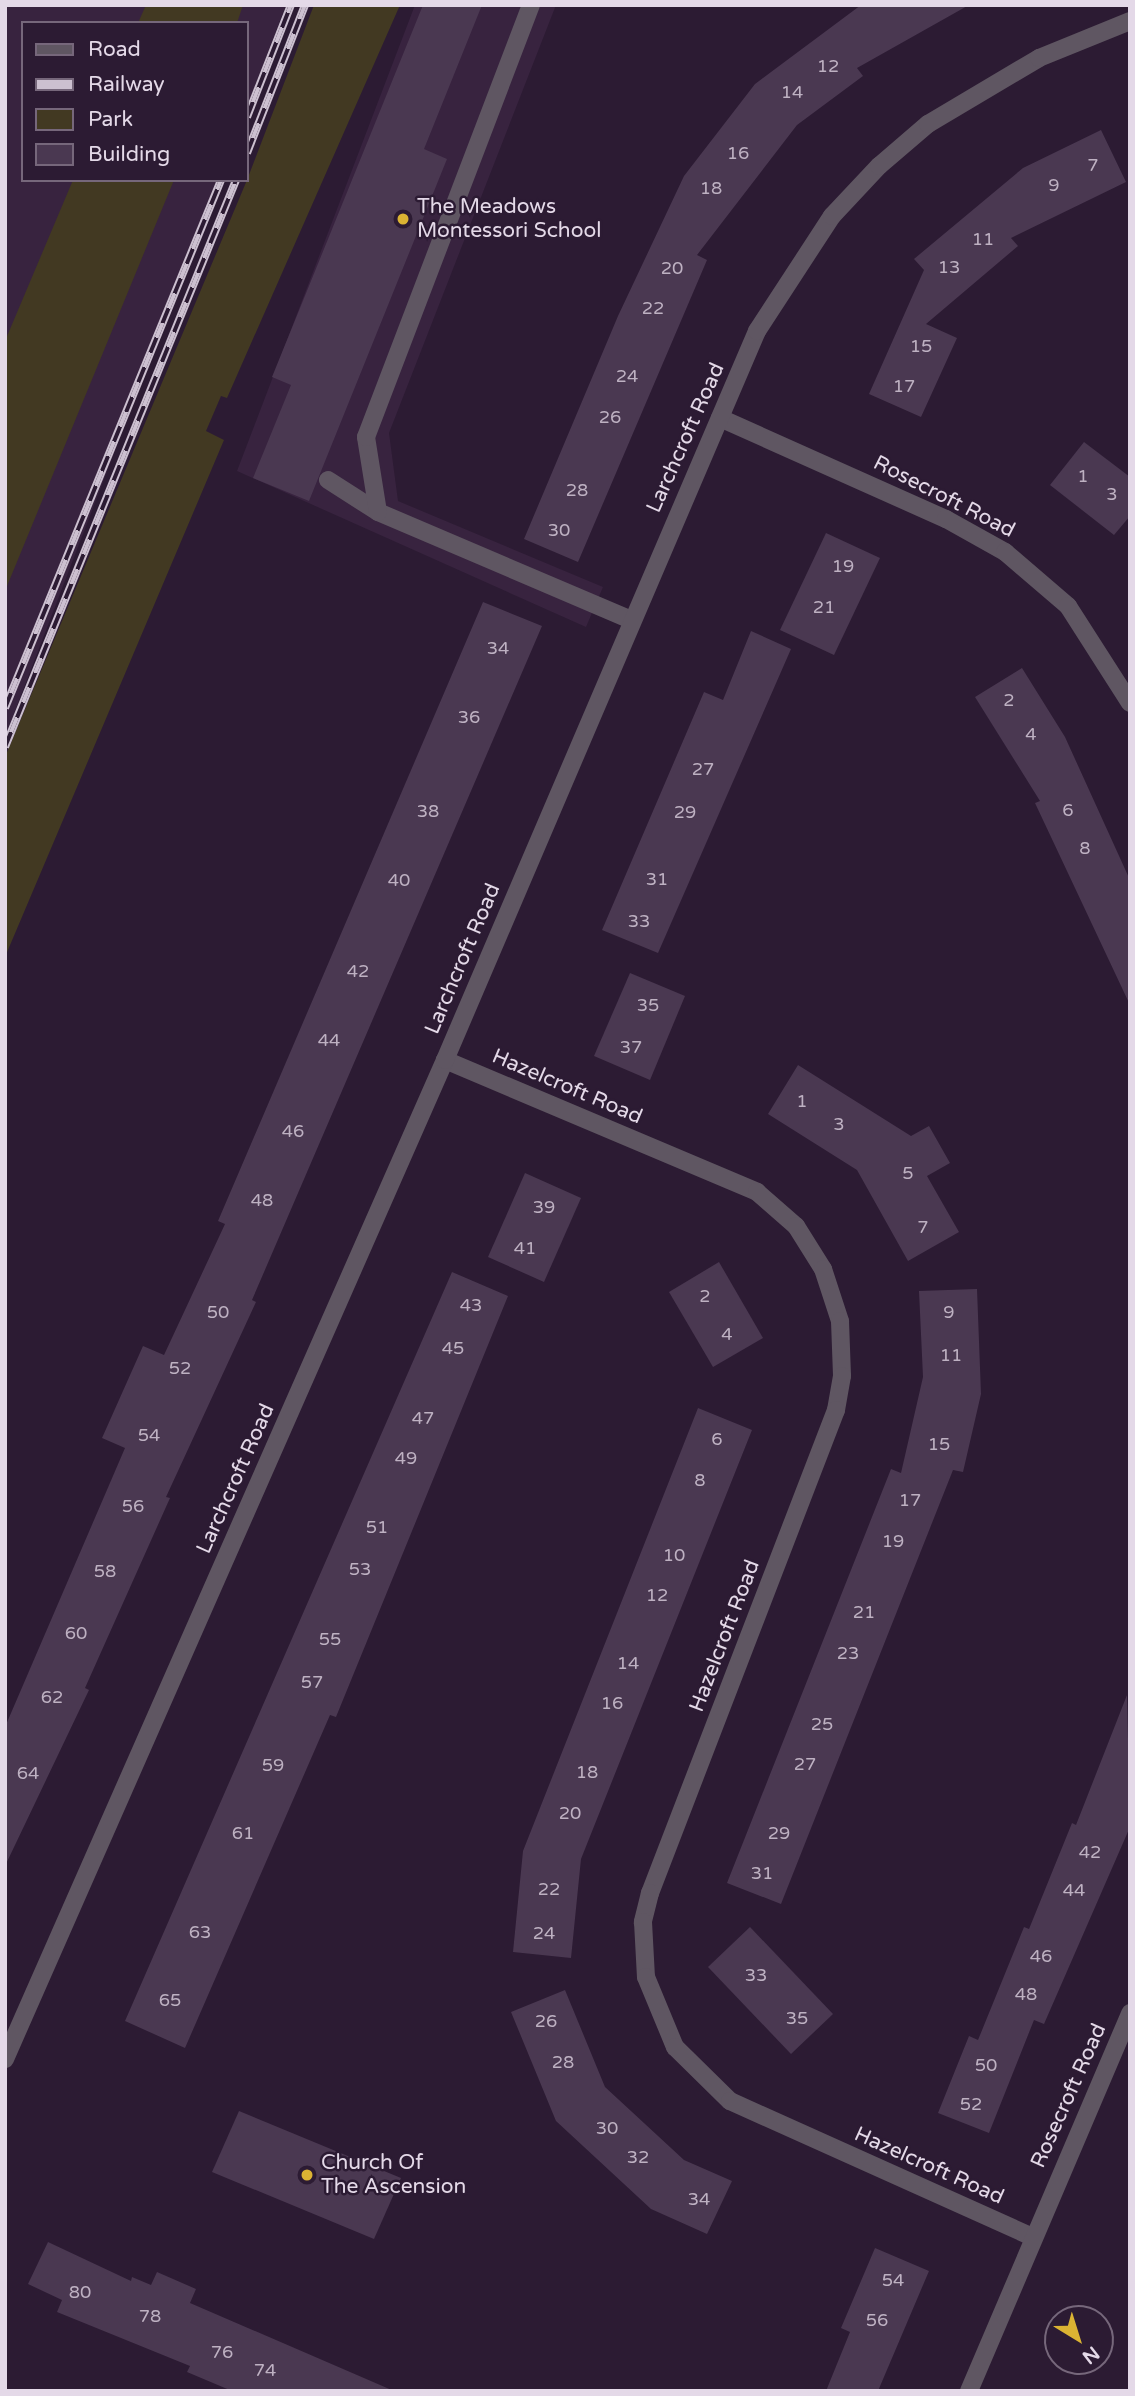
<!DOCTYPE html>
<style>
body{margin:0}
#map{position:relative;width:1135px;height:2396px;overflow:hidden;background:#2c1b33;font-family:"Varela Round",sans-serif}
div>[style]{position:absolute}
.built>*{inset:0;background:#38233f}
.green>*{inset:0;background:#423922}
.building>*{inset:0;background:#4a3851}
.minor>*{height:18px;margin:-9px;padding:0 9px;transform-origin:9px;border-radius:9px;background:#5f5662}
.rail>*{height:8px;margin-top:-4px;transform-origin:0;background:repeating-linear-gradient(90deg,#2c1b33 0 16px,#ccc0d0 0 32px);box-sizing:border-box;border-block:2px solid #ccc0d0}
.dots>*{width:19px;height:19px;translate:-50% -50%;box-sizing:border-box;border:4px solid #2c1b33;border-radius:50%}
span{translate:-50% -50%;white-space:nowrap;text-align:center;line-height:1.15;-webkit-text-stroke:5px #2c1b33;paint-order:stroke}
.number-label{font-size:18px;color:#beb1c2}
.number-label span{-webkit-text-stroke-width:0}
.poi-label{font-size:21px;color:#e4d9e8}
.left{translate:0 -50%;text-align:left}
.street-label{font-size:21px;color:#e4d9e8}
.frame{position:absolute;inset:0;border:7px solid #e4d9e8;pointer-events:none}
.legend{position:absolute;left:21px;top:21px;width:228px;height:161px;box-sizing:border-box;background:#2c1b33;border:2px solid #76677b;margin:0;padding:9px 12px;list-style:none;font-size:21px;color:#e4d9e8}
.legend li{display:flex;align-items:center;gap:14px;height:35px}
.legend b{width:35px;border:2px solid #76677b}
.north{position:absolute;left:1044px;top:2305px;width:70px;height:70px;box-sizing:border-box;background:#2c1b33;border:2px solid #76677b;border-radius:50%;rotate:142deg;font-size:19px;font-weight:700;line-height:28px;text-align:center;color:#e4d9e8}
.north::after{content:'';display:block;margin:auto;width:24px;height:32px;background:#dbb333;clip-path:polygon(50% 0,100% 100%,50% 72%,0 100%)}
</style>
<div id="map">
<div class="built">
<i style="clip-path:polygon(5px 5px,286px 5px,247px 107px,247px 23px,23px 23px,23px 180px,219px 180px,5px 737px)"></i>
<i style="clip-path:polygon(415px 5px,556px 5px,389px 433px,398px 501px,603px 587px,586px 627px,237px 471px)"></i>
</div>
<div class="green">
<i style="clip-path:polygon(146px 5px,243px 5px,237px 23px,138px 23px)"></i>
<i style="clip-path:polygon(314px 5px,400px 5px,227px 398px,221px 396px,206px 431px,224px 440px,5px 957px,5px 757px,247px 180px)"></i>
<i style="clip-path:polygon(73px 180px,174px 180px,5px 591px,5px 341px)"></i>
</div>
<div class="building">
<i style="clip-path:polygon(423px 5px,482px 5px,424px 149px,447px 159px,309px 501px,253px 478px,291px 385px,272px 377px)"></i>
<i style="clip-path:polygon(861px 5px,969px 5px,857px 68px,863px 76px,797px 125px,697px 255px,707px 260px,578px 562px,524px 539px,618px 316px,684px 176px,755px 84px)"></i>
<i style="clip-path:polygon(1101px 130px,1126px 182px,1011px 238px,1018px 246px,926px 324px,957px 338px,921px 417px,869px 394px,924px 270px,914px 259px,1023px 168px)"></i>
<i style="clip-path:polygon(1084px 442px,1130px 477px,1130px 516px,1114px 535px,1050px 485px)"></i>
<i style="clip-path:polygon(826px 533px,880px 558px,834px 655px,780px 630px)"></i>
<i style="clip-path:polygon(483px 602px,542px 626px,252px 1300px,256px 1302px,166px 1497px,170px 1498px,85px 1688px,89px 1690px,5px 1866px,5px 1727px,125px 1448px,102px 1438px,143px 1346px,164px 1355px,225px 1224px,218px 1221px)"></i>
<i style="clip-path:polygon(751px 631px,791px 649px,658px 953px,602px 930px,704px 692px,723px 700px)"></i>
<i style="clip-path:polygon(1022px 668px,1065px 737px,1130px 880px,1130px 1005px,1035px 803px,1040px 801px,975px 697px)"></i>
<i style="clip-path:polygon(630px 973px,685px 996px,650px 1080px,594px 1056px)"></i>
<i style="clip-path:polygon(798px 1065px,911px 1136px,929px 1126px,950px 1163px,927px 1176px,959px 1232px,908px 1261px,857px 1170px,768px 1114px)"></i>
<i style="clip-path:polygon(525px 1173px,581px 1198px,544px 1282px,488px 1257px)"></i>
<i style="clip-path:polygon(719px 1262px,763px 1338px,713px 1367px,669px 1292px)"></i>
<i style="clip-path:polygon(452px 1272px,508px 1296px,336px 1717px,330px 1715px,185px 2048px,125px 2021px)"></i>
<i style="clip-path:polygon(977px 1289px,981px 1394px,963px 1472px,953px 1470px,781px 1904px,727px 1883px,891px 1469px,901px 1473px,923px 1377px,919px 1291px)"></i>
<i style="clip-path:polygon(698px 1408px,752px 1430px,581px 1859px,571px 1958px,513px 1952px,523px 1851px)"></i>
<i style="clip-path:polygon(1127px 1695px,1130px 1827px,1044px 2024px,1034px 2020px,989px 2133px,938px 2113px,969px 2036px,978px 2040px,1024px 1927px,1029px 1929px,1072px 1823px,1076px 1825px)"></i>
<i style="clip-path:polygon(750px 1927px,833px 2014px,791px 2054px,708px 1967px)"></i>
<i style="clip-path:polygon(565px 1990px,605px 2087px,684px 2160px,732px 2181px,707px 2234px,651px 2209px,556px 2121px,511px 2012px)"></i>
<i style="clip-path:polygon(239px 2111px,401px 2178px,374px 2239px,212px 2172px)"></i>
<i style="clip-path:polygon(48px 2242px,131px 2281px,132px 2277px,151px 2285px,157px 2272px,196px 2289px,190px 2303px,394px 2391px,232px 2391px,187px 2372px,190px 2366px,57px 2312px,62px 2300px,28px 2284px)"></i>
<i style="clip-path:polygon(875px 2248px,929px 2271px,878px 2391px,826px 2391px,850px 2332px,841px 2328px)"></i>
</div>
<div class="minor">
<i style="left:720px;top:418px;width:248px;rotate:24.1deg"></i>
<i style="left:946px;top:519px;width:68px;rotate:29.2deg"></i>
<i style="left:1005px;top:552px;width:83px;rotate:40.6deg"></i>
<i style="left:1068px;top:606px;width:115px;rotate:57.4deg"></i>
<i style="left:328px;top:480px;width:59px;rotate:32.6deg"></i>
<i style="left:378px;top:512px;width:275px;rotate:23.1deg"></i>
<i style="left:378px;top:512px;width:76px;rotate:-99.1deg"></i>
<i style="left:366px;top:437px;width:462px;rotate:-69.1deg"></i>
<i style="left:445px;top:1060px;width:339px;rotate:22.9deg"></i>
<i style="left:757px;top:1192px;width:52px;rotate:41.1deg"></i>
<i style="left:796px;top:1226px;width:51px;rotate:57.9deg"></i>
<i style="left:823px;top:1269px;width:55px;rotate:71.9deg"></i>
<i style="left:840px;top:1321px;width:55px;rotate:87.9deg"></i>
<i style="left:842px;top:1376px;width:35px;rotate:100deg"></i>
<i style="left:836px;top:1410px;width:518px;rotate:111.06deg"></i>
<i style="left:650px;top:1893px;width:30px;rotate:104deg"></i>
<i style="left:643px;top:1922px;width:55px;rotate:86.9deg"></i>
<i style="left:646px;top:1977px;width:76px;rotate:67.5deg"></i>
<i style="left:675px;top:2047px;width:77px;rotate:44.5deg"></i>
<i style="left:730px;top:2101px;width:331px;rotate:24.2deg"></i>
<i style="left:5px;top:2059px;width:1092px;rotate:-66.23deg"></i>
<i style="left:445px;top:1060px;width:793px;rotate:-66.83deg"></i>
<i style="left:757px;top:331px;width:137px;rotate:-56.9deg"></i>
<i style="left:832px;top:216px;width:69px;rotate:-46.8deg"></i>
<i style="left:879px;top:166px;width:65px;rotate:-40.6deg"></i>
<i style="left:928px;top:124px;width:129px;rotate:-30.7deg"></i>
<i style="left:1039px;top:58px;width:98px;rotate:-22.1deg"></i>
<i style="left:969px;top:2391px;width:411px;rotate:-66.9deg"></i>
</div>
<div class="rail">
<i style="left:247px;top:117px;width:120px;rotate:-68.6deg"></i>
<i style="left:247px;top:153px;width:159px;rotate:-68.6deg"></i>
<i style="left:5px;top:708px;width:570px;rotate:-67.75deg"></i>
<i style="left:5px;top:747px;width:612px;rotate:-67.83deg"></i>
</div>
<div class="dots">
<i style="left:403px;top:219px;background:#dbb333"></i>
<i style="left:307px;top:2175px;background:#dbb333"></i>
</div>
<div class="number-label">
<span style="left:828px;top:66px">12</span>
<span style="left:792px;top:92px">14</span>
<span style="left:738px;top:153px">16</span>
<span style="left:1093px;top:165px">7</span>
<span style="left:1054px;top:185px">9</span>
<span style="left:711px;top:188px">18</span>
<span style="left:983px;top:239px">11</span>
<span style="left:949px;top:267px">13</span>
<span style="left:672px;top:268px">20</span>
<span style="left:653px;top:308px">22</span>
<span style="left:921px;top:346px">15</span>
<span style="left:627px;top:376px">24</span>
<span style="left:904px;top:386px">17</span>
<span style="left:610px;top:417px">26</span>
<span style="left:1083px;top:476px">1</span>
<span style="left:577px;top:490px">28</span>
<span style="left:1112px;top:494px">3</span>
<span style="left:559px;top:530px">30</span>
<span style="left:843px;top:566px">19</span>
<span style="left:824px;top:607px">21</span>
<span style="left:498px;top:648px">34</span>
<span style="left:1009px;top:700px">2</span>
<span style="left:469px;top:717px">36</span>
<span style="left:1031px;top:734px">4</span>
<span style="left:703px;top:769px">27</span>
<span style="left:1068px;top:810px">6</span>
<span style="left:428px;top:811px">38</span>
<span style="left:685px;top:812px">29</span>
<span style="left:1085px;top:848px">8</span>
<span style="left:657px;top:879px">31</span>
<span style="left:399px;top:880px">40</span>
<span style="left:639px;top:921px">33</span>
<span style="left:358px;top:971px">42</span>
<span style="left:648px;top:1005px">35</span>
<span style="left:329px;top:1040px">44</span>
<span style="left:631px;top:1047px">37</span>
<span style="left:802px;top:1101px">1</span>
<span style="left:839px;top:1124px">3</span>
<span style="left:293px;top:1131px">46</span>
<span style="left:908px;top:1173px">5</span>
<span style="left:262px;top:1200px">48</span>
<span style="left:544px;top:1207px">39</span>
<span style="left:923px;top:1227px">7</span>
<span style="left:525px;top:1248px">41</span>
<span style="left:705px;top:1296px">2</span>
<span style="left:471px;top:1305px">43</span>
<span style="left:218px;top:1312px">50</span>
<span style="left:949px;top:1312px">9</span>
<span style="left:727px;top:1334px">4</span>
<span style="left:453px;top:1348px">45</span>
<span style="left:951px;top:1355px">11</span>
<span style="left:180px;top:1368px">52</span>
<span style="left:423px;top:1418px">47</span>
<span style="left:149px;top:1435px">54</span>
<span style="left:717px;top:1439px">6</span>
<span style="left:939px;top:1444px">15</span>
<span style="left:406px;top:1458px">49</span>
<span style="left:700px;top:1480px">8</span>
<span style="left:910px;top:1500px">17</span>
<span style="left:133px;top:1506px">56</span>
<span style="left:377px;top:1527px">51</span>
<span style="left:893px;top:1541px">19</span>
<span style="left:674px;top:1555px">10</span>
<span style="left:360px;top:1569px">53</span>
<span style="left:105px;top:1571px">58</span>
<span style="left:657px;top:1595px">12</span>
<span style="left:864px;top:1612px">21</span>
<span style="left:76px;top:1633px">60</span>
<span style="left:330px;top:1639px">55</span>
<span style="left:848px;top:1653px">23</span>
<span style="left:628px;top:1663px">14</span>
<span style="left:312px;top:1682px">57</span>
<span style="left:52px;top:1697px">62</span>
<span style="left:612px;top:1703px">16</span>
<span style="left:822px;top:1724px">25</span>
<span style="left:805px;top:1764px">27</span>
<span style="left:273px;top:1765px">59</span>
<span style="left:587px;top:1772px">18</span>
<span style="left:28px;top:1773px">64</span>
<span style="left:570px;top:1813px">20</span>
<span style="left:243px;top:1833px">61</span>
<span style="left:779px;top:1833px">29</span>
<span style="left:1090px;top:1852px">42</span>
<span style="left:762px;top:1873px">31</span>
<span style="left:549px;top:1889px">22</span>
<span style="left:1074px;top:1890px">44</span>
<span style="left:200px;top:1932px">63</span>
<span style="left:544px;top:1933px">24</span>
<span style="left:1041px;top:1956px">46</span>
<span style="left:756px;top:1975px">33</span>
<span style="left:1026px;top:1994px">48</span>
<span style="left:170px;top:2000px">65</span>
<span style="left:797px;top:2018px">35</span>
<span style="left:546px;top:2021px">26</span>
<span style="left:563px;top:2062px">28</span>
<span style="left:986px;top:2065px">50</span>
<span style="left:971px;top:2104px">52</span>
<span style="left:607px;top:2128px">30</span>
<span style="left:638px;top:2157px">32</span>
<span style="left:699px;top:2199px">34</span>
<span style="left:893px;top:2280px">54</span>
<span style="left:80px;top:2292px">80</span>
<span style="left:150px;top:2316px">78</span>
<span style="left:877px;top:2320px">56</span>
<span style="left:222px;top:2352px">76</span>
<span style="left:265px;top:2370px">74</span>
</div>
<div class="poi-label">
<span class="left" style="left:417px;top:219px">The Meadows<br>Montessori School</span>
<span class="left" style="left:321px;top:2175px">Church Of<br>The Ascension</span>
</div>
<div class="street-label">
<span style="left:686px;top:438px;rotate:-66deg">Larchcroft Road</span>
<span style="left:944px;top:497px;rotate:27deg">Rosecroft Road</span>
<span style="left:463px;top:959px;rotate:-67deg">Larchcroft Road</span>
<span style="left:567px;top:1087px;rotate:23deg">Hazelcroft Road</span>
<span style="left:236px;top:1479px;rotate:-66deg">Larchcroft Road</span>
<span style="left:725px;top:1636px;rotate:-69deg">Hazelcroft Road</span>
<span style="left:1069px;top:2096px;rotate:-66deg">Rosecroft Road</span>
<span style="left:929px;top:2166px;rotate:24deg">Hazelcroft Road</span>
</div>
<div class="frame"></div>
<ul class="legend">
<li><b style="height:9px;background:#5f5662"></b>Road</li>
<li><b style="height:9px;background:#ccc0d0"></b>Railway</li>
<li><b style="height:19px;background:#423922"></b>Park</li>
<li><b style="height:19px;background:#4a3851"></b>Building</li>
</ul>
<div class="north">N</div>
</div>
